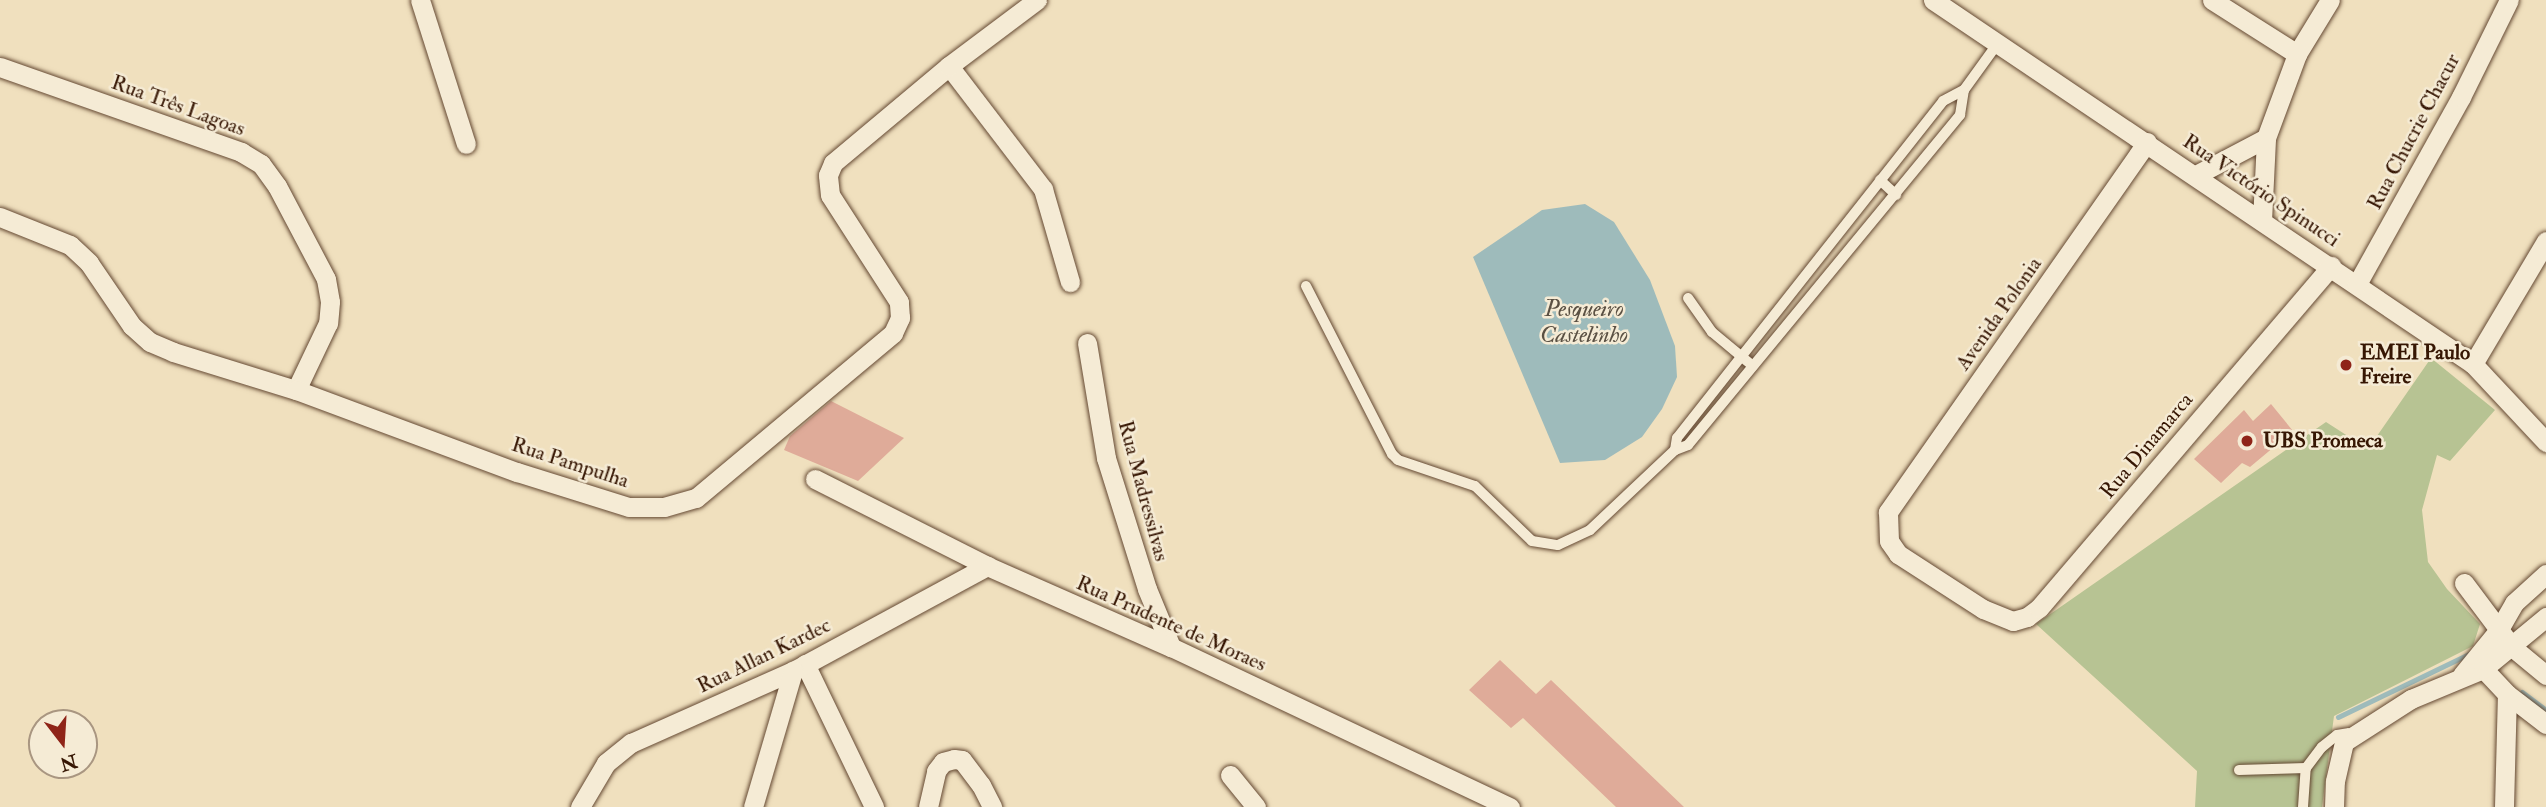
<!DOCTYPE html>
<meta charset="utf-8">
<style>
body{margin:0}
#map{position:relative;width:2546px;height:807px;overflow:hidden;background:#f0e0be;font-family:"IM FELL Double Pica",serif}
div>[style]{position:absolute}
.green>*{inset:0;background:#b7c393}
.water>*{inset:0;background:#9ebbbb}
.stream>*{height:5px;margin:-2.5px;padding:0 2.5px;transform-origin:2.5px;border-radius:2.5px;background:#9ebbbb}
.building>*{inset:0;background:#dfab99}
.roads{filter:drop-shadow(0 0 2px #644832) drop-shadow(0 0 2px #644832)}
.service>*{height:10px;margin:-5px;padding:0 5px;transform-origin:5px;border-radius:5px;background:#f5ebd5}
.minor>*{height:19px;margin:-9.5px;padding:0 9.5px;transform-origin:9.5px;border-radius:9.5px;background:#f5ebd5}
.dots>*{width:19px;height:19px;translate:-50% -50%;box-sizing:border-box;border:4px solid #f5ebd5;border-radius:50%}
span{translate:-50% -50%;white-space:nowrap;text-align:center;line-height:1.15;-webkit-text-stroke:5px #f5ebd5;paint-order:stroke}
.street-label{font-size:21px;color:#361603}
.poi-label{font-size:21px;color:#361603;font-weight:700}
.left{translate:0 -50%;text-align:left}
.water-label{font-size:23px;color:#5a5043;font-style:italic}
.north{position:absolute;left:28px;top:709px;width:70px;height:70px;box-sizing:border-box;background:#f5ebd5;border:2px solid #a99681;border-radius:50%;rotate:163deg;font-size:19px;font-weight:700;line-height:28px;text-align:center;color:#361603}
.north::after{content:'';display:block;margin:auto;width:24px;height:32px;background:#8f2418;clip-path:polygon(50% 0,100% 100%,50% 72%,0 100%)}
</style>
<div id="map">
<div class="green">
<i style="clip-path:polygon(2431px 358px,2495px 410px,2450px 461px,2437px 455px,2422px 510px,2428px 562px,2447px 589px,2480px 624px,2473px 646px,2334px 716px,2322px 807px,2195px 807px,2197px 771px,2036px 624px,2326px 422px,2368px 449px)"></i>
</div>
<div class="water">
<i style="clip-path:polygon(1585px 204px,1614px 222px,1650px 280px,1675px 346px,1677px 377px,1662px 409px,1642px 437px,1605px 460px,1560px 463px,1473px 257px,1542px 210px)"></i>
</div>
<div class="stream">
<i style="left:2522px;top:692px;width:30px;rotate:37deg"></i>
<i style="left:2338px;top:717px;width:148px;rotate:-25.7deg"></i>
</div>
<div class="building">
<i style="clip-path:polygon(831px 401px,904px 438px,858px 481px,784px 450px,790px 436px)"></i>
<i style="clip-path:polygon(2271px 404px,2293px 431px,2250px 467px,2242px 463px,2221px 483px,2194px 459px,2244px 410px,2253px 421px)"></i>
<i style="clip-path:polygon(1500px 660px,1536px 694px,1551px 680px,1684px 807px,1616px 807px,1523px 718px,1511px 728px,1469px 690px)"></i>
</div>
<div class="roads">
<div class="service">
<i style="left:1880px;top:180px;width:22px;rotate:43deg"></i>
<i style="left:1306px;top:286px;width:189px;rotate:62.9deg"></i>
<i style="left:1392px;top:454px;width:8px;rotate:45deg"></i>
<i style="left:1398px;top:460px;width:81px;rotate:18.7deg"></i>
<i style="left:1475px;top:486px;width:79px;rotate:44deg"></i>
<i style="left:1532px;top:541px;width:26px;rotate:9deg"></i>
<i style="left:1558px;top:545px;width:35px;rotate:-25deg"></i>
<i style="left:1590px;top:530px;width:117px;rotate:-43.3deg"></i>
<i style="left:1675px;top:450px;width:14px;rotate:-21deg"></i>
<i style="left:1688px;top:445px;width:428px;rotate:-50.5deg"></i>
<i style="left:1960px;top:115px;width:25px;rotate:-81deg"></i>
<i style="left:1964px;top:90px;width:58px;rotate:-54.1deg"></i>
<i style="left:1688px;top:298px;width:42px;rotate:54.8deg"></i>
<i style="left:1712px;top:332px;width:53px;rotate:39.7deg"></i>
<i style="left:1675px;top:450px;width:12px;rotate:-81deg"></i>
<i style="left:1677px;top:438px;width:429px;rotate:-51.7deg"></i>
<i style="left:1943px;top:101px;width:24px;rotate:-28deg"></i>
<i style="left:2239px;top:770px;width:67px;rotate:-1.7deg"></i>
<i style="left:2303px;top:807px;width:39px;rotate:-86deg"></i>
<i style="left:2306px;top:768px;width:26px;rotate:-53deg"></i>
<i style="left:2322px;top:747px;width:19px;rotate:-39deg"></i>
<i style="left:2337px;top:735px;width:11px;rotate:-10deg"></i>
</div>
<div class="minor">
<i style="left:420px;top:0;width:151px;rotate:72.3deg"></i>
<i style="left:1933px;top:0;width:651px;rotate:33.98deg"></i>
<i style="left:2473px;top:364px;width:107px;rotate:46.9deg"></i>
<i style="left:2212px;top:0;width:101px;rotate:32.4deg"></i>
<i style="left:949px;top:66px;width:155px;rotate:52.6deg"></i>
<i style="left:1043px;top:189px;width:97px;rotate:73.8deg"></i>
<i style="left:0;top:67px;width:256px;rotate:19.4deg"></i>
<i style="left:241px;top:152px;width:23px;rotate:31deg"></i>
<i style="left:261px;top:164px;width:27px;rotate:54deg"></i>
<i style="left:277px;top:186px;width:105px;rotate:62.2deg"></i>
<i style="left:326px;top:279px;width:23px;rotate:80deg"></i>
<i style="left:330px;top:302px;width:21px;rotate:95deg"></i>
<i style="left:328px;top:323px;width:74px;rotate:115.5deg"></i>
<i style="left:2147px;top:142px;width:452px;rotate:125deg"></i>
<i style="left:1888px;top:512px;width:29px;rotate:88deg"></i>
<i style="left:1889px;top:541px;width:16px;rotate:55deg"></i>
<i style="left:1898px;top:554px;width:101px;rotate:32.9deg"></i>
<i style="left:1983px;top:609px;width:32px;rotate:22deg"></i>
<i style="left:2013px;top:621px;width:15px;rotate:-16deg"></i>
<i style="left:2027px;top:617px;width:15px;rotate:-37deg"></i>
<i style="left:2039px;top:608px;width:450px;rotate:-49.5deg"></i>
<i style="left:2196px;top:175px;width:79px;rotate:-27.9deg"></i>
<i style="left:0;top:217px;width:75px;rotate:21.8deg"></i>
<i style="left:70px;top:245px;width:26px;rotate:43deg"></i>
<i style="left:89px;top:263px;width:76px;rotate:55.7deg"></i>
<i style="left:132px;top:326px;width:24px;rotate:42deg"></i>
<i style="left:150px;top:342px;width:25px;rotate:23deg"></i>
<i style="left:173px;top:352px;width:129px;rotate:17.2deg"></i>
<i style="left:296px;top:390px;width:236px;rotate:20.4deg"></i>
<i style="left:517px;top:472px;width:117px;rotate:17.4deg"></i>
<i style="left:629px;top:507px;width:35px"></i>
<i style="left:664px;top:507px;width:33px;rotate:-16deg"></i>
<i style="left:696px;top:498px;width:257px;rotate:-39.9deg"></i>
<i style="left:893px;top:333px;width:17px;rotate:-65deg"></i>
<i style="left:900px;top:318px;width:16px;rotate:-94deg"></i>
<i style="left:899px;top:302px;width:127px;rotate:-122.8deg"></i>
<i style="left:830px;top:195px;width:20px;rotate:-96deg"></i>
<i style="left:828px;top:175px;width:13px;rotate:-67deg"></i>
<i style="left:833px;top:163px;width:151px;rotate:-39.9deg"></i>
<i style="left:949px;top:66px;width:110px;rotate:-36.9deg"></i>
<i style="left:2262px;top:221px;width:83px;rotate:-87.2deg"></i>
<i style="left:2266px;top:138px;width:90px;rotate:-69.7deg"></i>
<i style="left:2297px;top:54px;width:63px;rotate:-58.6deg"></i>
<i style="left:2357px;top:284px;width:214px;rotate:-60.9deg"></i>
<i style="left:2461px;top:97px;width:108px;rotate:-63.7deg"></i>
<i style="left:1087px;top:343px;width:117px;rotate:80.6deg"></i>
<i style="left:1106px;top:458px;width:137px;rotate:72.6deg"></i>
<i style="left:1147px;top:589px;width:63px;rotate:67.5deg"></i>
<i style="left:2473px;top:364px;width:143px;rotate:-59.3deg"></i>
<i style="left:815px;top:479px;width:193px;rotate:26.8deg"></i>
<i style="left:987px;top:566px;width:201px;rotate:23.8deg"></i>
<i style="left:1171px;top:647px;width:375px;rotate:25.3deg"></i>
<i style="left:2464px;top:583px;width:80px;rotate:53.1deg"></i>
<i style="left:2512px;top:647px;width:44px;rotate:39.5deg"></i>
<i style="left:2476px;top:661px;width:45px;rotate:46.8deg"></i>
<i style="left:2507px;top:694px;width:49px;rotate:37.6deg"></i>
<i style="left:805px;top:664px;width:159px;rotate:64.2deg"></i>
<i style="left:2462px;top:675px;width:57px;rotate:-50.7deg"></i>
<i style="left:2498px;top:631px;width:32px;rotate:-60deg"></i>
<i style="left:2514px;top:603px;width:43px;rotate:-42.2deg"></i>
<i style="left:1230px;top:775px;width:41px;rotate:50.9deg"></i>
<i style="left:580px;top:807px;width:51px;rotate:-59.4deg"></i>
<i style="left:606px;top:763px;width:32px;rotate:-39deg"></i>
<i style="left:631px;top:743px;width:177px;rotate:-24deg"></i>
<i style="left:793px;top:671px;width:221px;rotate:-28.4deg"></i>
<i style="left:753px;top:807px;width:142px;rotate:-73.6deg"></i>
<i style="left:928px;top:807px;width:37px;rotate:-77deg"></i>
<i style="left:936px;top:771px;width:11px;rotate:-52deg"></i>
<i style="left:943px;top:762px;width:11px;rotate:-15deg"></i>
<i style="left:954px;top:759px;width:8px;rotate:7deg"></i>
<i style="left:962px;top:760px;width:31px;rotate:53deg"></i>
<i style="left:981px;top:785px;width:25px;rotate:63deg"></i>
<i style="left:2334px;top:807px;width:26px;rotate:-88deg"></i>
<i style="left:2335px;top:781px;width:40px;rotate:-77deg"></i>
<i style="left:2344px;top:742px;width:80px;rotate:-32.7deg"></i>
<i style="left:2411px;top:699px;width:78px;rotate:-22.6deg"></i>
<i style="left:2483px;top:669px;width:82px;rotate:-39.5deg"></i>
<i style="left:2504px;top:807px;width:113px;rotate:-88.5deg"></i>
</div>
</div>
<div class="dots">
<i style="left:2346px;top:365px;background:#8f2418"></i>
<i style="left:2247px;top:441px;background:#8f2418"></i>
</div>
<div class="street-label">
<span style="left:178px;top:106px;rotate:20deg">Rua Três Lagoas</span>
<span style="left:2414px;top:132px;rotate:-62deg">Rua Chucrie Chacur</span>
<span style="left:2261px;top:191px;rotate:34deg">Rua Victório Spinucci</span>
<span style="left:1999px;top:314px;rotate:-55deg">Avenida Polonia</span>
<span style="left:2147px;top:446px;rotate:-50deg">Rua Dinamarca</span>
<span style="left:570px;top:463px;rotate:18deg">Rua Pampulha</span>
<span style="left:1143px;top:491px;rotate:75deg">Rua Madressilvas</span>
<span style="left:1171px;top:624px;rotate:24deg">Rua Prudente de Moraes</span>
<span style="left:764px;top:656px;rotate:-26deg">Rua Allan Kardec</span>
</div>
<div class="poi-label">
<span class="left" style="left:2360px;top:365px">EMEI Paulo<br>Freire</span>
<span class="left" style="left:2263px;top:441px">UBS Promeca</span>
</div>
<div class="water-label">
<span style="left:1584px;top:322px">Pesqueiro<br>Castelinho</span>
</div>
<div class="north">N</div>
</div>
